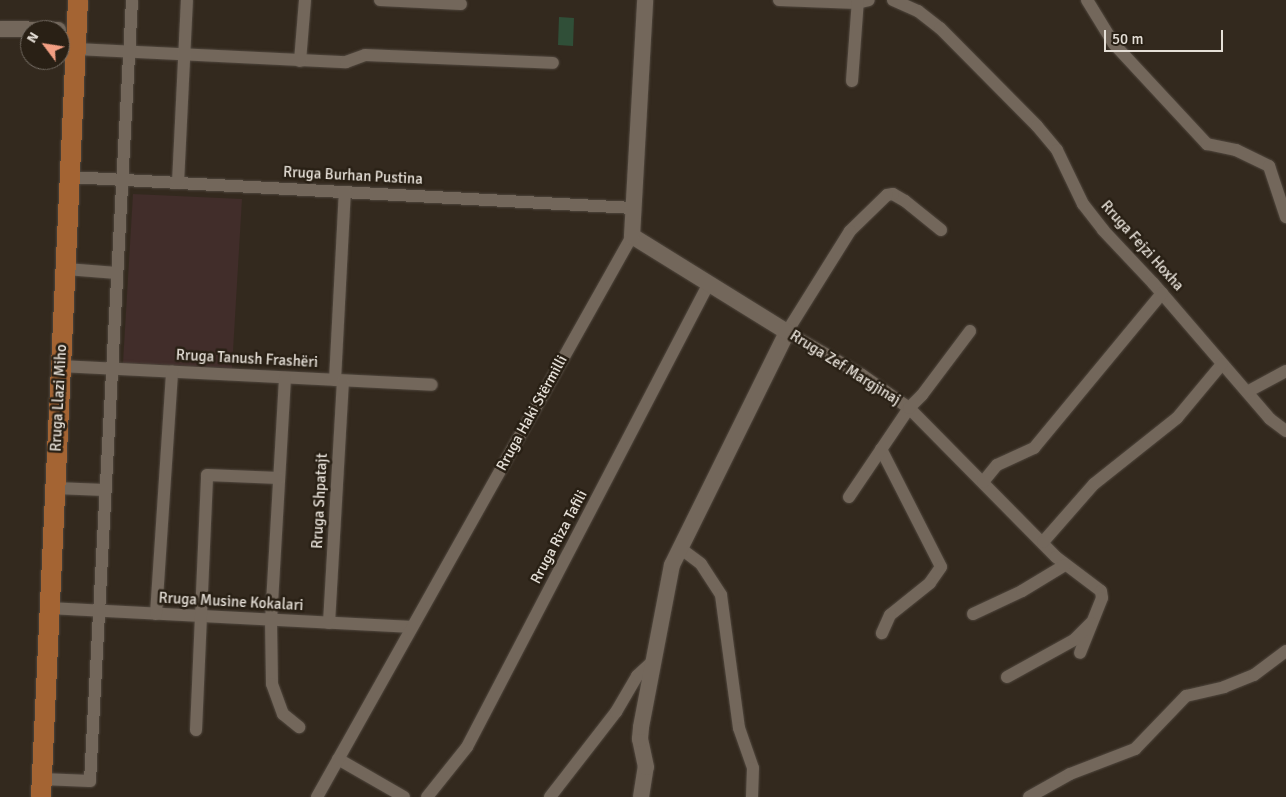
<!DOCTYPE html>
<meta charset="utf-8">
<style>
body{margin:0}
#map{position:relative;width:1286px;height:797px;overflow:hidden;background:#33291e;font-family:Signika,sans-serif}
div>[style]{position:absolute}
.education>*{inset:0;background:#412d2a}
.green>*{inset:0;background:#304f38}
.roads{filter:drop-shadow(0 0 1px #50473e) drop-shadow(0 0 1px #50473e)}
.minor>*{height:12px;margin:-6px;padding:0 6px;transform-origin:6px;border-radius:6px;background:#73675b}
.tertiary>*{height:16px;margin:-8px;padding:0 8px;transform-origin:8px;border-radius:8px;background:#73675b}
.primary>*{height:20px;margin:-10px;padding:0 10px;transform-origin:10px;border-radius:10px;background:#a46433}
span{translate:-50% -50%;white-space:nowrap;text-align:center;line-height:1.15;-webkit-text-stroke:5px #292015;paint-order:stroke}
.street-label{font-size:15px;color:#e5dfd7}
.north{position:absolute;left:20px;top:20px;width:50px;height:50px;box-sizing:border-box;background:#292015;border:1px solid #746c63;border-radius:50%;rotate:301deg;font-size:14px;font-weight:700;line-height:20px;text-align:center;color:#e5dfd7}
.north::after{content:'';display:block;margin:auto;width:18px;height:22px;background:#f39f83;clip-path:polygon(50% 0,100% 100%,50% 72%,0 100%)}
.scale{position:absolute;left:1104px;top:30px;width:119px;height:22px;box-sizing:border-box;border:2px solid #e5dfd7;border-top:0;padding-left:6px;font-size:15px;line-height:18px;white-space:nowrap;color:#e5dfd7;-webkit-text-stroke:4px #292015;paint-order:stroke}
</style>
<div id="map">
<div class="education">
<i style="clip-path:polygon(133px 194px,242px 199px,232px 368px,123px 363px)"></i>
</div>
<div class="green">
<i style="clip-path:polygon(559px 17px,574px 18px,573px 46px,558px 45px)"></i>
</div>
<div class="roads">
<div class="minor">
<i style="left:380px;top:0;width:81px;rotate:2.8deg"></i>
<i style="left:779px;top:0;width:78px;rotate:2.2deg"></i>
<i style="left:857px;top:3px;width:12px;rotate:-14deg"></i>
<i style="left:893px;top:0;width:27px;rotate:24deg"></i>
<i style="left:918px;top:11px;width:28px;rotate:38deg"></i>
<i style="left:940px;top:28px;width:138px;rotate:45.3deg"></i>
<i style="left:1037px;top:126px;width:31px;rotate:50deg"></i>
<i style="left:1057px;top:150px;width:60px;rotate:64.3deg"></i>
<i style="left:1083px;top:204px;width:33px;rotate:52deg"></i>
<i style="left:1103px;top:230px;width:73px;rotate:46.7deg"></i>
<i style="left:1153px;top:283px;width:179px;rotate:49.3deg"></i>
<i style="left:1270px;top:419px;width:20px;rotate:37deg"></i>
<i style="left:1087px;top:0;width:52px;rotate:58.5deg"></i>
<i style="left:1114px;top:44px;width:137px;rotate:47.1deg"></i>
<i style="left:1207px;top:144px;width:30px;rotate:12deg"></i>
<i style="left:1236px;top:150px;width:37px;rotate:26deg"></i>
<i style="left:1269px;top:166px;width:54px;rotate:71.6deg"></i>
<i style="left:76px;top:49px;width:270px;rotate:2.8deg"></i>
<i style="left:346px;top:62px;width:20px;rotate:-20deg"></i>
<i style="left:365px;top:55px;width:188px;rotate:2.4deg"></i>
<i style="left:300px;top:61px;width:61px;rotate:-85.3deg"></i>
<i style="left:852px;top:81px;width:81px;rotate:-85.8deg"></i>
<i style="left:70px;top:177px;width:564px;rotate:3.15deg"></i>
<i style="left:178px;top:183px;width:183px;rotate:-87.2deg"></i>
<i style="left:941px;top:230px;width:46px;rotate:-141.1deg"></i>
<i style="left:905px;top:201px;width:14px;rotate:-150deg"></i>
<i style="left:893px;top:194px;width:6px;rotate:171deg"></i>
<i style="left:887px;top:195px;width:52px;rotate:135.8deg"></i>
<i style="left:850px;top:231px;width:119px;rotate:122deg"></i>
<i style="left:787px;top:332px;width:86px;rotate:29.8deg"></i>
<i style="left:862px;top:375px;width:57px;rotate:35.1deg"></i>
<i style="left:909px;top:408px;width:209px;rotate:45.4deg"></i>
<i style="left:1056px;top:557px;width:56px;rotate:37.1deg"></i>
<i style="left:1101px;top:591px;width:7px;rotate:82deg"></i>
<i style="left:1102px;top:598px;width:59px;rotate:111.8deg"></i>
<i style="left:66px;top:269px;width:51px;rotate:4.5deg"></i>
<i style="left:61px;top:366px;width:371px;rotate:2.9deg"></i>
<i style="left:285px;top:378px;width:242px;rotate:93.3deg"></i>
<i style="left:271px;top:620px;width:64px;rotate:89.1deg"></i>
<i style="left:272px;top:684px;width:32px;rotate:70deg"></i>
<i style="left:283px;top:714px;width:21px;rotate:39deg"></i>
<i style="left:335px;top:380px;width:188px;rotate:-87deg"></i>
<i style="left:1247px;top:392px;width:44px;rotate:-28.3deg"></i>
<i style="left:881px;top:449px;width:132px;rotate:63deg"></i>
<i style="left:941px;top:567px;width:19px;rotate:125deg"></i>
<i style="left:930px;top:583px;width:51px;rotate:141.3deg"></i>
<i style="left:890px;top:615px;width:20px;rotate:114deg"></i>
<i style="left:983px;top:482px;width:22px;rotate:-51deg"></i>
<i style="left:997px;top:465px;width:41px;rotate:-24.7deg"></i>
<i style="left:1034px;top:448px;width:201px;rotate:-50.4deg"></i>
<i style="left:55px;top:488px;width:50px;rotate:2.3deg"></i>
<i style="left:849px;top:497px;width:107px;rotate:-56deg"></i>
<i style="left:909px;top:408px;width:18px;rotate:-45deg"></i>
<i style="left:922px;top:395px;width:80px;rotate:-53.1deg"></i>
<i style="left:1043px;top:542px;width:77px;rotate:-48.7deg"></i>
<i style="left:1094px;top:484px;width:106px;rotate:-38.5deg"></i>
<i style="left:1177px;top:418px;width:70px;rotate:-50.2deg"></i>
<i style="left:680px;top:548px;width:26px;rotate:37deg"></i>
<i style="left:701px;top:564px;width:37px;rotate:57deg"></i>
<i style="left:721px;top:595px;width:134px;rotate:82.3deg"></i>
<i style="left:739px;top:728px;width:42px;rotate:70.7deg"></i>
<i style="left:753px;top:768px;width:29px;rotate:92deg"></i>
<i style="left:50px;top:608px;width:362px;rotate:3deg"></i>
<i style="left:156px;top:614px;width:243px;rotate:-86.2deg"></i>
<i style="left:973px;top:614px;width:54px;rotate:-25.1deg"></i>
<i style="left:1022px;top:591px;width:50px;rotate:-31.2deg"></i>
<i style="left:329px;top:623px;width:242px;rotate:-86.7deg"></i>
<i style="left:1007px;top:677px;width:77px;rotate:-28.9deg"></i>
<i style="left:1074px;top:640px;width:24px;rotate:-45deg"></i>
<i style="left:196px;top:730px;width:255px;rotate:-87.5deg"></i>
<i style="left:207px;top:475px;width:72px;rotate:2.4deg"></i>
<i style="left:338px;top:759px;width:76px;rotate:29.9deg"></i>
<i style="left:42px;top:779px;width:48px;rotate:2.4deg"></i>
<i style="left:90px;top:781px;width:782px;rotate:-86.92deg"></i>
<i style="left:317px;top:797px;width:643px;rotate:-60.69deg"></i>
<i style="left:427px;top:797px;width:64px;rotate:-51.3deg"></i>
<i style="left:467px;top:747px;width:521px;rotate:-62.45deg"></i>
<i style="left:550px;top:797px;width:108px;rotate:-52.2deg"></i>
<i style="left:616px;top:712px;width:42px;rotate:-59.7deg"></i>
<i style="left:637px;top:676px;width:23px;rotate:-43deg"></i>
<i style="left:1029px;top:797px;width:47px;rotate:-29.3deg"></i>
<i style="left:1070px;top:774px;width:70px;rotate:-21deg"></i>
<i style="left:1135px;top:749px;width:74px;rotate:-46.1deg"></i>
<i style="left:1186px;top:696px;width:39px;rotate:-13deg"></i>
<i style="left:1224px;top:687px;width:32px;rotate:-22deg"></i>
<i style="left:1254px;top:675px;width:40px;rotate:-37deg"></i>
</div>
<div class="tertiary">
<i style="left:0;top:29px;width:58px;rotate:1deg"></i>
<i style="left:641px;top:797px;width:30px;rotate:-81deg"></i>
<i style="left:646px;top:767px;width:29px;rotate:-102deg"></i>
<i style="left:640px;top:739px;width:12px;rotate:-85deg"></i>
<i style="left:641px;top:727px;width:165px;rotate:-79.2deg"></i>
<i style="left:672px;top:565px;width:260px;rotate:-63.7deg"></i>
<i style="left:787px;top:332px;width:182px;rotate:-148.2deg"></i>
<i style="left:632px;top:236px;width:236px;rotate:-86.8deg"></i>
</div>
<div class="primary">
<i style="left:41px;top:797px;width:798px;rotate:-87.34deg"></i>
</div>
</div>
<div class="street-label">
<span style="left:353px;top:176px;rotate:3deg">Rruga Burhan Pustina</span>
<span style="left:1142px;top:246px;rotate:48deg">Rruga Fejzi Hoxha</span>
<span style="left:247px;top:359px;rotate:3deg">Rruga Tanush Frashëri</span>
<span style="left:845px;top:368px;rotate:32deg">Rruga Zef Margjinaj</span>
<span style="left:59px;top:398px;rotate:-87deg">Rruga Llazi Miho</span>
<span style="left:532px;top:413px;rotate:-61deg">Rruga Haki Stërmilli</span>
<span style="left:320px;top:501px;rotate:-87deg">Rruga Shpatajt</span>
<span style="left:559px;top:537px;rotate:-62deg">Rruga Riza Tafili</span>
<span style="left:231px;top:602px;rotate:3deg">Rruga Musine Kokalari</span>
</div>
<div class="north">N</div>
<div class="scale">50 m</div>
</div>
